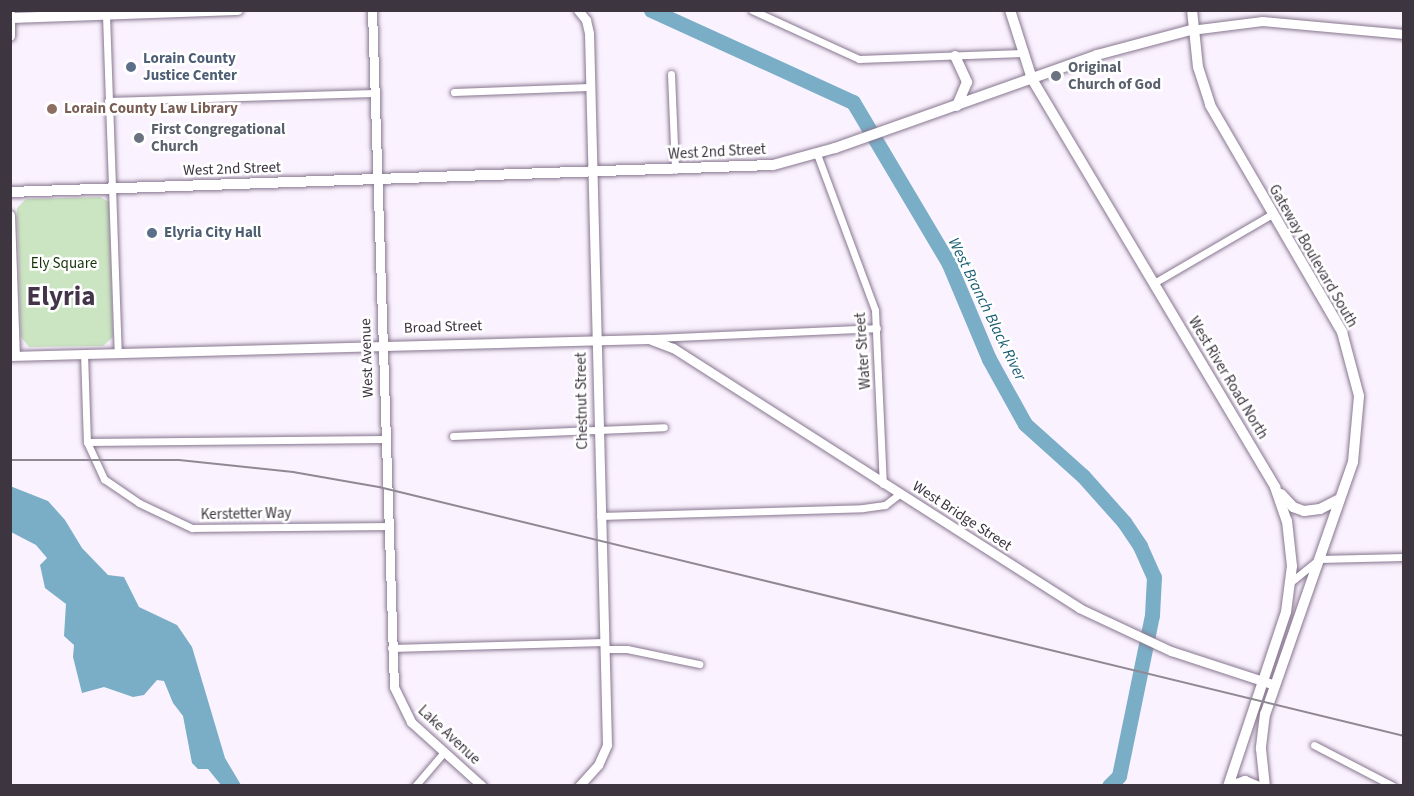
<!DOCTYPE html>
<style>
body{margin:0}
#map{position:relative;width:1414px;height:796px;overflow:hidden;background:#faf2fe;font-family:"Source Sans 3",sans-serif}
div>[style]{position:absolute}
.green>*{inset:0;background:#cbe5c2}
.water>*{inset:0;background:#79aec6}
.river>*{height:15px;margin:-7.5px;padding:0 7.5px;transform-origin:7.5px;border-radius:7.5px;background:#79aec6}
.roads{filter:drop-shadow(0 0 2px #87768f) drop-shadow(0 0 2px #87768f)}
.minor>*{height:7px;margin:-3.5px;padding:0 3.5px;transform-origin:3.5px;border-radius:3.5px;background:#fff}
.tertiary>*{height:9px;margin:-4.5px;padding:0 4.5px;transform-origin:4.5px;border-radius:4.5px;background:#fff}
.secondary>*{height:10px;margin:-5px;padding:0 5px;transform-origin:5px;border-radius:5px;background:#fff}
.rail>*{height:2px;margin:-1px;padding:0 1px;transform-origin:1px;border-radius:1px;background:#908893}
.dots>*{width:16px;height:16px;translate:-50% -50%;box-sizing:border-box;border:3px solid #fff;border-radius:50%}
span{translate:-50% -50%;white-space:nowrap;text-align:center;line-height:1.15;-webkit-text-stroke:5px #fff;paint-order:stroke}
.service-label{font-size:15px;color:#4e5e75;font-weight:700}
.left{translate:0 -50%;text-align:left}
.worship-label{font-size:15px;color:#5b616d;font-weight:700}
.education-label{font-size:15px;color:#785e54;font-weight:700}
.street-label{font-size:15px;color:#3d3540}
.park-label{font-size:15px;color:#16340a}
.water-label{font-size:16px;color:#155972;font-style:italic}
.town-label{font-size:27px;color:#43344a;font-weight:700}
.frame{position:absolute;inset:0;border:12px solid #3d3540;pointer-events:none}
</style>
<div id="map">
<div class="green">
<i style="clip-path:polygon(100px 197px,109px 202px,113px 337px,103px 346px,29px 347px,21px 337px,17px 208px,26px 199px)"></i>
</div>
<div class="water">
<i style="clip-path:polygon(10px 486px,48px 501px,65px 520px,82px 548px,108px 575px,124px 577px,139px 607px,177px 625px,192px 647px,225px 758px,241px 785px,221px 785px,208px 769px,198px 769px,192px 763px,183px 716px,173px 703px,164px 681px,157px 680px,144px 695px,133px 697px,104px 687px,82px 693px,73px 657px,74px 645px,64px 636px,66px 604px,45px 588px,40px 565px,47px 558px,36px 545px,11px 532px)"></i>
</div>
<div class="river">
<i style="left:651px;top:10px;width:222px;rotate:24.5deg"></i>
<i style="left:853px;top:102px;width:188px;rotate:59.3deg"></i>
<i style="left:949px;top:264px;width:103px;rotate:67.2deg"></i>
<i style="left:989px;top:359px;width:74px;rotate:61deg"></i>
<i style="left:1025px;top:424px;width:78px;rotate:41.9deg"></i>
<i style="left:1083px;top:476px;width:62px;rotate:48.3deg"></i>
<i style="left:1124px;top:522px;width:29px;rotate:56deg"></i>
<i style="left:1140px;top:546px;width:34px;rotate:66deg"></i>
<i style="left:1154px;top:577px;width:38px;rotate:93deg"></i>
<i style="left:1152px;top:615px;width:164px;rotate:101.6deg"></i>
<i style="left:1119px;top:776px;width:14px;rotate:135deg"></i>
</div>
<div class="roads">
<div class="minor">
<i style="left:752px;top:10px;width:118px;rotate:24.6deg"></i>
<i style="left:859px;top:59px;width:163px;rotate:-2.1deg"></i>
<i style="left:106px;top:15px;width:337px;rotate:88deg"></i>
<i style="left:671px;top:74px;width:96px;rotate:87.6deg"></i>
<i style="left:454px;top:92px;width:135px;rotate:-2.1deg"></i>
<i style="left:108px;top:101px;width:266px;rotate:-1.7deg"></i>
<i style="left:817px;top:154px;width:166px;rotate:69.6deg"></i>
<i style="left:875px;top:310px;width:174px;rotate:87.4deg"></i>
<i style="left:1154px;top:283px;width:137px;rotate:-30.3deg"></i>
<i style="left:651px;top:338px;width:226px;rotate:-2.5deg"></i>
<i style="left:84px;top:353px;width:89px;rotate:88.1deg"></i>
<i style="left:87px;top:442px;width:41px;rotate:65.3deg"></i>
<i style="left:104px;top:479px;width:42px;rotate:34.4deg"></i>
<i style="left:139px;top:503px;width:59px;rotate:25.3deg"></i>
<i style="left:192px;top:528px;width:196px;rotate:-0.6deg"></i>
<i style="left:453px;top:436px;width:211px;rotate:-2.4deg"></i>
<i style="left:87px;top:442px;width:298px;rotate:-0.6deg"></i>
<i style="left:600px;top:516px;width:263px;rotate:-1.7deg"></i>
<i style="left:863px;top:508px;width:22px;rotate:-8deg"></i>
<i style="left:885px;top:505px;width:18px;rotate:-38deg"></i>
<i style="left:1292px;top:581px;width:35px;rotate:-39deg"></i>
<i style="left:1319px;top:559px;width:85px;rotate:-1.3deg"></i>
<i style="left:391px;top:648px;width:213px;rotate:-1.6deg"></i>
<i style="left:604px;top:649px;width:23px"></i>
<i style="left:627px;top:649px;width:74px;rotate:11.8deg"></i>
<i style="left:1314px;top:745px;width:89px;rotate:27.4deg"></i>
<i style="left:415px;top:786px;width:45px;rotate:-49.5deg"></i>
</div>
<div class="tertiary">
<i style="left:372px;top:10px;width:677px;rotate:88.14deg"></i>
<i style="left:394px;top:687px;width:39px;rotate:64deg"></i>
<i style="left:411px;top:722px;width:96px;rotate:42deg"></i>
<i style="left:578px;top:10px;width:13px;rotate:51deg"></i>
<i style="left:586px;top:20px;width:13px;rotate:77deg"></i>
<i style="left:589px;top:33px;width:712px;rotate:88.55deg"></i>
<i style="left:607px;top:745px;width:22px;rotate:114deg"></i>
<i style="left:598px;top:765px;width:28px;rotate:132deg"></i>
<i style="left:1191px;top:30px;width:72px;rotate:-7.2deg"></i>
<i style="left:1262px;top:21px;width:143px;rotate:5.2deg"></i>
<i style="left:10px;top:215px;width:140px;rotate:88deg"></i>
<i style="left:10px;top:356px;width:639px;rotate:-1.52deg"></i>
<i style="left:649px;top:339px;width:26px;rotate:21deg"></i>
<i style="left:673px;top:348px;width:482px;rotate:32.6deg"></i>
<i style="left:1079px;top:608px;width:102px;rotate:25.1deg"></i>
<i style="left:1171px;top:651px;width:109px;rotate:18.1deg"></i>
</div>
<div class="secondary">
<i style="left:1010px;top:10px;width:72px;rotate:72.3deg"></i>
<i style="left:1032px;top:79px;width:475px;rotate:59.2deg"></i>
<i style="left:1275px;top:487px;width:36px;rotate:71deg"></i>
<i style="left:1287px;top:521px;width:45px;rotate:83.7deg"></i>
<i style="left:1292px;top:566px;width:46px;rotate:97.4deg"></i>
<i style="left:1286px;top:612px;width:183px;rotate:108.4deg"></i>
<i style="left:1192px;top:10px;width:57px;rotate:84deg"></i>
<i style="left:1198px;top:67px;width:40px;rotate:72deg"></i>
<i style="left:1210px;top:105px;width:263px;rotate:59.8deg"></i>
<i style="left:1342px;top:332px;width:66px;rotate:75.1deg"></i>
<i style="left:1359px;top:396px;width:66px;rotate:95.2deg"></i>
<i style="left:1353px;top:462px;width:267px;rotate:109.2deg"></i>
<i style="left:1265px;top:714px;width:35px;rotate:97deg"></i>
<i style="left:1261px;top:749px;width:37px;rotate:84deg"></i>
<i style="left:10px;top:14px;width:22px;rotate:90deg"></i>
<i style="left:10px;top:18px;width:228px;rotate:-2deg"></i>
<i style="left:955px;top:56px;width:29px;rotate:65deg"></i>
<i style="left:967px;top:82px;width:26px;rotate:113deg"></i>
<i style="left:10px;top:192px;width:763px;rotate:-2.03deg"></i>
<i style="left:773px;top:165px;width:64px;rotate:-15.3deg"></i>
<i style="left:835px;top:148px;width:278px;rotate:-19.5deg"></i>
<i style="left:1097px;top:55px;width:97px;rotate:-14.9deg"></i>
<i style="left:1281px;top:494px;width:18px;rotate:47deg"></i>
<i style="left:1293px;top:507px;width:12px;rotate:20deg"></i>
<i style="left:1304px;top:511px;width:16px;rotate:-7deg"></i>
<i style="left:1320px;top:509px;width:22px;rotate:-27deg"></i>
<i style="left:1231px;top:786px;width:15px;rotate:-20deg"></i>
<i style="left:1245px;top:781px;width:13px;rotate:23deg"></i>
</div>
</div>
<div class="rail">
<i style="left:10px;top:460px;width:169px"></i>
<i style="left:179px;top:460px;width:115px;rotate:6deg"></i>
<i style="left:293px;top:472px;width:87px;rotate:9.9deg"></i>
<i style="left:379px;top:487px;width:1055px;rotate:13.65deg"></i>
</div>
<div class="dots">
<i style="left:131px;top:67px;background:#5c6f8a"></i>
<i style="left:1056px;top:76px;background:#6b7280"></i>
<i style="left:52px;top:109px;background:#8d6e63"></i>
<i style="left:139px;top:138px;background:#6b7280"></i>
<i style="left:152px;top:233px;background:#5c6f8a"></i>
</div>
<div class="service-label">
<span class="left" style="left:143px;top:67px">Lorain County<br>Justice Center</span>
<span class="left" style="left:164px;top:233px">Elyria City Hall</span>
</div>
<div class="worship-label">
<span class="left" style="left:1068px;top:76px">Original<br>Church of God</span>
<span class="left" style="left:151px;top:138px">First Congregational<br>Church</span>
</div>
<div class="education-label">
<span class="left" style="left:64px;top:109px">Lorain County Law Library</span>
</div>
<div class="street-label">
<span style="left:717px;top:152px;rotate:-3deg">West 2nd Street</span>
<span style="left:232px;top:169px;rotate:-2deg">West 2nd Street</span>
<span style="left:1313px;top:256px;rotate:60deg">Gateway Boulevard South</span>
<span style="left:443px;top:327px;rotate:-2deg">Broad Street</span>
<span style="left:863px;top:351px;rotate:-94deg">Water Street</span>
<span style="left:367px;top:358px;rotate:-92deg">West Avenue</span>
<span style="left:1228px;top:378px;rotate:59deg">West River Road North</span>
<span style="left:582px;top:401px;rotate:-91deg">Chestnut Street</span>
<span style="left:246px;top:514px;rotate:-1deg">Kerstetter Way</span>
<span style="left:962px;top:516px;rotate:33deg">West Bridge Street</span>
<span style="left:449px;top:735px;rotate:43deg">Lake Avenue</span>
</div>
<div class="park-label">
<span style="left:64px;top:264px">Ely Square</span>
</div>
<div class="water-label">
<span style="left:987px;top:309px;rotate:64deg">West Branch Black River</span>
</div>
<div class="town-label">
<span style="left:61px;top:297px">Elyria</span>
</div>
<div class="frame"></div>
</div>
